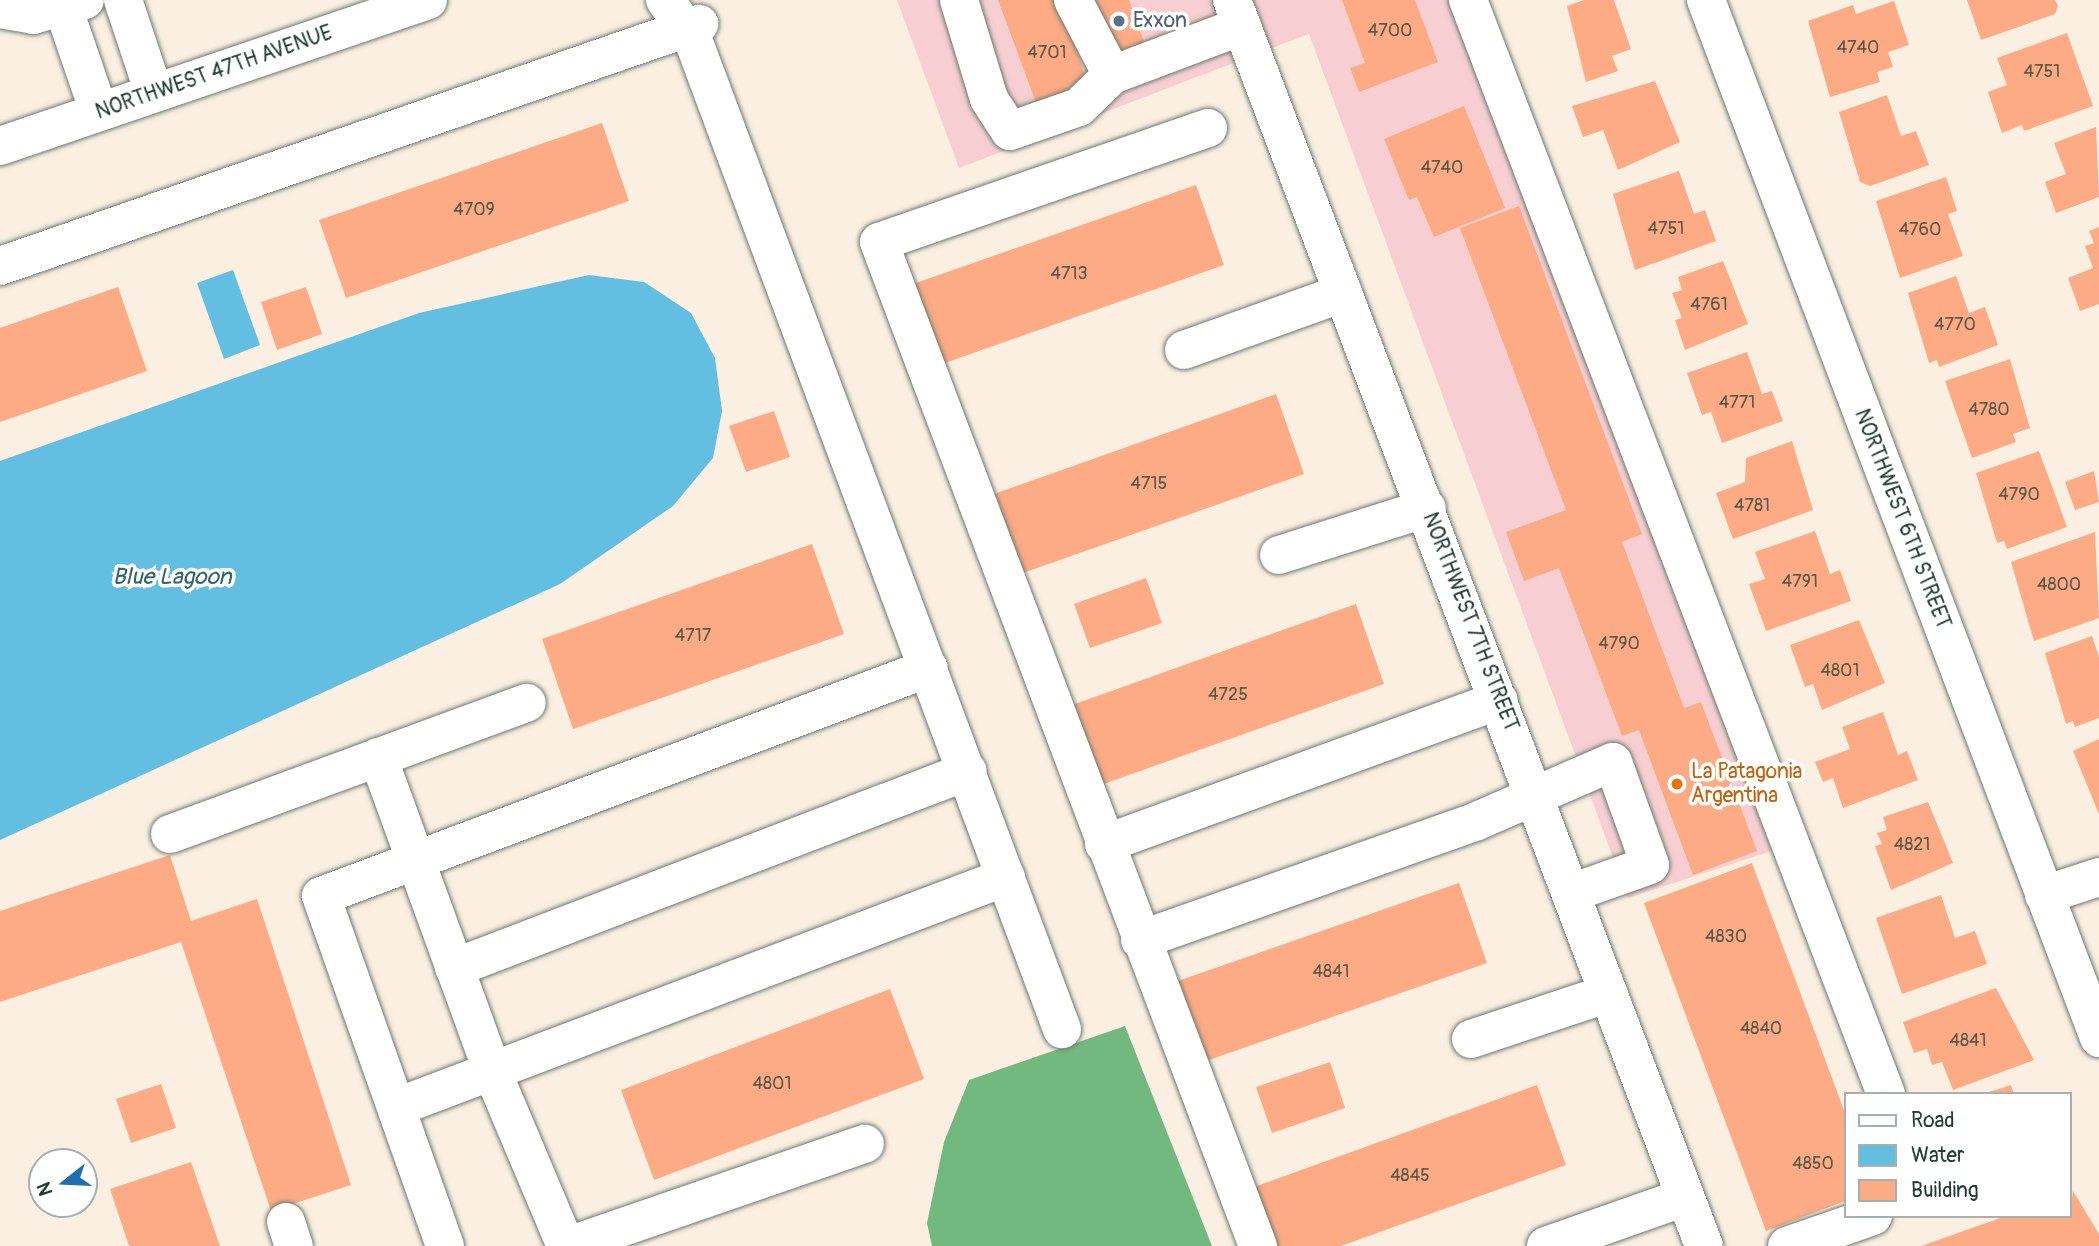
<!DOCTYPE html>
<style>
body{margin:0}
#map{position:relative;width:2099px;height:1246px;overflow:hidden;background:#faefe1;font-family:Pangolin,sans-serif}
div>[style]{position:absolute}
.built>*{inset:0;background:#f7cfd2}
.forest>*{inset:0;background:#72b97f}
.water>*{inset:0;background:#63bfe1}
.building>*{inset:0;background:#fcab84}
.roads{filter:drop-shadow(0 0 2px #6c7b71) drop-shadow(0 0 2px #6c7b71)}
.minor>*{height:38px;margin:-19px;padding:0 19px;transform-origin:19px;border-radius:19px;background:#fff}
.major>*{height:38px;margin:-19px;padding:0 19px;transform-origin:19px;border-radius:19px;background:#fff}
.dots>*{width:19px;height:19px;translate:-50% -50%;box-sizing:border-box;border:4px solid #fff;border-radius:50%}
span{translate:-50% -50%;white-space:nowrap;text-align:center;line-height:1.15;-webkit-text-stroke:7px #fff;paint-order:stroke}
.number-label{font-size:18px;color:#565848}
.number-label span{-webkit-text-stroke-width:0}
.service-label{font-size:21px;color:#4e5e75}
.left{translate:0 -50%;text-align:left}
.street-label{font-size:21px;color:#1f3d34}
.food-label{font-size:21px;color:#c56008}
.water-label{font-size:23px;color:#336468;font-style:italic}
.legend{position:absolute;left:1844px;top:1092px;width:228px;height:126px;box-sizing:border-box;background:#fff;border:2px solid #a5b1ae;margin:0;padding:9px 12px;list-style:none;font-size:21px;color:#1f3d34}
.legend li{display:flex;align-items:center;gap:14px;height:35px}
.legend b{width:35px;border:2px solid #a5b1ae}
.north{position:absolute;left:28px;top:1148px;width:70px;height:70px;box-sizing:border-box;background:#fff;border:2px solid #a5b1ae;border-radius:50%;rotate:252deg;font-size:19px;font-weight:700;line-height:28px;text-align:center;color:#1f3d34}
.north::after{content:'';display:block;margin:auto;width:24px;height:32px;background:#1f6fb2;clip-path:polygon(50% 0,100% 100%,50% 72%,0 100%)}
</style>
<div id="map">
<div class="built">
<i style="clip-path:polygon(897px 0,1467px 0,1781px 848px,1628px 898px,1309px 34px,959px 168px)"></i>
</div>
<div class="forest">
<i style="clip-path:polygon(1125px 1026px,1212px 1246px,932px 1246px,927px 1223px,944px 1142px,969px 1080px)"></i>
</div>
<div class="water">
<i style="clip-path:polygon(233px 270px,260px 345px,224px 359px,197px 283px)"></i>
<i style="clip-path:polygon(589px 275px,644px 282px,691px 313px,715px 358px,722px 411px,713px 458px,673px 506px,560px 584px,0 840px,0 461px,419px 313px)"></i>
</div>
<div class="building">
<i style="clip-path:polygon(998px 0,1061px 0,1089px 89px,1038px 108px)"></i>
<i style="clip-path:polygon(1094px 0,1129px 0,1144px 42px,1114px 53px)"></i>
<i style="clip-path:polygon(1342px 0,1415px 0,1438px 62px,1359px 92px,1350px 68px,1365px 63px)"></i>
<i style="clip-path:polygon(1584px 0,1614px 0,1631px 49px,1612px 56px,1618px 71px,1586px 82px,1567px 6px)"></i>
<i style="clip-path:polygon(1967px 0,2055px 0,2058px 6px,2055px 14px,1981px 40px)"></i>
<i style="clip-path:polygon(1894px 1px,1909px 45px,1888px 52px,1893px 67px,1877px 72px,1880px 82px,1830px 97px,1808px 21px,1853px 5px,1856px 14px)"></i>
<i style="clip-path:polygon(2067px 33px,2093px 106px,2024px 131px,2022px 125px,2002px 133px,1988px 92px,2007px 85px,1997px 58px)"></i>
<i style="clip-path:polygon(1655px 81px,1680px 142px,1618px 170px,1603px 130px,1583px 137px,1572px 106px)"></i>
<i style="clip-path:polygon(1887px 95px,1901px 136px,1916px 131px,1929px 165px,1870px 186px,1860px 182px,1839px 112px)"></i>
<i style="clip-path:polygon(1464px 106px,1505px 208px,1434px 237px,1417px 197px,1409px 200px,1384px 139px)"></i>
<i style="clip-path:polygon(602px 123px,629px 201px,346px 298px,319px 220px)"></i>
<i style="clip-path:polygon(2096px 127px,2099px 197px,2056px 213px,2045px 182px,2066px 174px,2054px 143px)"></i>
<i style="clip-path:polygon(1679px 171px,1694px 214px,1705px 210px,1716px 241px,1635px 270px,1613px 194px)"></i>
<i style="clip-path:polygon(1946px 177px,1957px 211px,1948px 214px,1963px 256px,1900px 278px,1876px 201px)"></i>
<i style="clip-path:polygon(1196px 185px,1224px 265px,942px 364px,913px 284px)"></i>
<i style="clip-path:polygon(1519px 206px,1642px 534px,1622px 542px,1684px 708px,1701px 702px,1757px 851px,1693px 875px,1639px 730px,1622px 736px,1559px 568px,1524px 581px,1506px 532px,1566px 510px,1460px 228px)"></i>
<i style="clip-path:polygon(2099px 227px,2099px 304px,2080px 311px,2068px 278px,2093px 268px,2085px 246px,2094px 243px,2089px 231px)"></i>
<i style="clip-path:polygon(1723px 261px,1748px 324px,1685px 350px,1675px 320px,1682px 318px,1672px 293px,1682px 290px,1678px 277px)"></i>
<i style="clip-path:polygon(1956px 276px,1969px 313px,1985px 307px,1998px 345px,1939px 367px,1937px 360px,1929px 363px,1908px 293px)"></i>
<i style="clip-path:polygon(118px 287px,147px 371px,0 422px,0 328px)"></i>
<i style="clip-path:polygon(306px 287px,322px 334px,277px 350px,261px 302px)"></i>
<i style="clip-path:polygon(1747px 352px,1762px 394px,1772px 391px,1783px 421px,1722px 443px,1711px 412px,1702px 415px,1687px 373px)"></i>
<i style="clip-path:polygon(2010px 359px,2030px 428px,2013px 434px,2016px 442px,1972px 458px,1945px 381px)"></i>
<i style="clip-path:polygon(1276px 394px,1304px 474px,1023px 573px,994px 494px)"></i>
<i style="clip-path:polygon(774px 411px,790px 457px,746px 472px,729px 426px)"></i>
<i style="clip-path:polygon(1792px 441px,1813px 510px,1733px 539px,1716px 493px,1745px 482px,1746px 458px)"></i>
<i style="clip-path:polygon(2039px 451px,2067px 527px,2007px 549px,2004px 541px,1997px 543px,1976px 473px)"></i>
<i style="clip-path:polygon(2094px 471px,2099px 502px,2075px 510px,2065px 482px)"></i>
<i style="clip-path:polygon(1815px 531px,1830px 574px,1840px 570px,1851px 601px,1766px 631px,1749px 584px,1765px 579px,1755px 552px)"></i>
<i style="clip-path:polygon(2095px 532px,2099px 618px,2034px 641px,2011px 562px)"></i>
<i style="clip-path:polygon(812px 544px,844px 634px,573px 729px,542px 639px)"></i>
<i style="clip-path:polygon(1146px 578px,1162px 623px,1090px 648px,1074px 604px)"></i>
<i style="clip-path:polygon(1356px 604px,1384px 684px,1101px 785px,1072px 705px)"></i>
<i style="clip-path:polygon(1859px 620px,1885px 683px,1822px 710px,1813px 684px,1805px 687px,1790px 645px)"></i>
<i style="clip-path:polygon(2092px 636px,2099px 657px,2099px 718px,2075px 727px,2073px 721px,2066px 724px,2045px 653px)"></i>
<i style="clip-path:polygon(1883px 712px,1898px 755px,1907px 751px,1918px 780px,1843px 808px,1833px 778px,1823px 782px,1815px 762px,1850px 749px,1842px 727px)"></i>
<i style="clip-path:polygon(2099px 739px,2099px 814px,2073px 751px)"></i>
<i style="clip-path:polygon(1928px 802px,1953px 863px,1891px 890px,1875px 846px,1882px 844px,1877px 833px,1887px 830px,1883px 817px)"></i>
<i style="clip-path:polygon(170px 855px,191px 921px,257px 899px,351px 1185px,271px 1211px,181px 942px,0 1002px,0 911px)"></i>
<i style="clip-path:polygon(1752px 863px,1845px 1113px,1845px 1201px,1766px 1231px,1644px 903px)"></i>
<i style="clip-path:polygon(1459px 883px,1487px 963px,1203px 1062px,1175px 982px)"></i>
<i style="clip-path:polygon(1941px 895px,1955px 938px,1975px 931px,1987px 964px,1902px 994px,1876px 918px)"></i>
<i style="clip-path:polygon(1996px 988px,2034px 1060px,1953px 1090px,1942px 1062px,1932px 1065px,1927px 1049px,1914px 1053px,1903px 1022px)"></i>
<i style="clip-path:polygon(890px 989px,924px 1079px,654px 1180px,621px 1090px)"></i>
<i style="clip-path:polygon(1330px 1062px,1345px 1108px,1272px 1133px,1256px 1087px)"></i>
<i style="clip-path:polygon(161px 1084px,176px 1128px,131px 1143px,116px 1099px)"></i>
<i style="clip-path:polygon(1537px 1085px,1566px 1165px,1341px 1246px,1275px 1246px,1254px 1187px)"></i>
<i style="clip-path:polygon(2011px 1085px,2014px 1094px,1986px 1094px,1986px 1093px)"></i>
<i style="clip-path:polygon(191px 1162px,220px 1246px,129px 1246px,110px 1189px)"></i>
<i style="clip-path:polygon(2073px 1191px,2099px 1234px,2099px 1246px,1921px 1246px,2006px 1216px,2069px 1216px)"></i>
</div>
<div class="roads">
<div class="minor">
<i style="left:123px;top:0;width:98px;rotate:71.6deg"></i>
<i style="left:665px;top:0;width:46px;rotate:53.9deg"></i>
<i style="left:692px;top:37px;width:1059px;rotate:69.55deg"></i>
<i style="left:959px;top:0;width:103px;rotate:73.1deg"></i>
<i style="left:989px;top:99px;width:38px;rotate:57deg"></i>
<i style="left:1010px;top:131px;width:73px;rotate:-19.2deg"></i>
<i style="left:1079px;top:107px;width:46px;rotate:-44.1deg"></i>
<i style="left:1073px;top:0;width:85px;rotate:62.5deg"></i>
<i style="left:1112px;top:75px;width:139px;rotate:-20.7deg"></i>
<i style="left:1468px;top:0;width:1171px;rotate:69.09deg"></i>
<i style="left:1706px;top:0;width:1110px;rotate:69.26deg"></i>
<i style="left:63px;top:7px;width:111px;rotate:71.1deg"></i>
<i style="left:0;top:9px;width:34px;rotate:10deg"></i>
<i style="left:33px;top:15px;width:54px;rotate:-16.1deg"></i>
<i style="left:1208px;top:128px;width:348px;rotate:160.9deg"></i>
<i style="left:879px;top:242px;width:1073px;rotate:69.32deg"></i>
<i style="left:0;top:146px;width:452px;rotate:-18.8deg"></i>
<i style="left:0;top:266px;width:740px;rotate:-19.1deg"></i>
<i style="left:1184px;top:350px;width:169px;rotate:-19.7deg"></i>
<i style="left:1279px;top:555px;width:155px;rotate:-17.6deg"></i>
<i style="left:378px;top:757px;width:334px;rotate:70deg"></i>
<i style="left:492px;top:1071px;width:190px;rotate:67.1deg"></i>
<i style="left:170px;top:834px;width:380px;rotate:-20.2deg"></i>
<i style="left:1104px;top:844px;width:420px;rotate:-20deg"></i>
<i style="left:2044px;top:895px;width:58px;rotate:-18.1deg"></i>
<i style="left:1140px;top:940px;width:357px;rotate:-19.4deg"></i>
<i style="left:1477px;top:821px;width:148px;rotate:-23.5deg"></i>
<i style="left:1613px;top:762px;width:109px;rotate:70.2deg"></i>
<i style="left:1650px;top:865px;width:84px;rotate:160.5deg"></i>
<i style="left:454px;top:968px;width:550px;rotate:-20.97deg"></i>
<i style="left:1471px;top:1039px;width:145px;rotate:-18.4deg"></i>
<i style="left:397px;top:1107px;width:651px;rotate:-20.69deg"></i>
<i style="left:286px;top:1222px;width:25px;rotate:72deg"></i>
<i style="left:445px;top:1246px;width:371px;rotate:-109.5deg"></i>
<i style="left:321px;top:896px;width:649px;rotate:-20.56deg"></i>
<i style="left:568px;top:1246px;width:314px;rotate:-19deg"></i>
<i style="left:1546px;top:1246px;width:147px;rotate:-19.4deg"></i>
<i style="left:1787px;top:1246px;width:91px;rotate:-19.2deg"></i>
</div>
<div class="major">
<i style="left:1232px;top:0;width:1332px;rotate:69.25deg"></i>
</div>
</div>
<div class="dots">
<i style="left:1119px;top:21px;background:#5c6f8a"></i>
<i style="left:1677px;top:784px;background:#e8710a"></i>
</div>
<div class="number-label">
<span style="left:1390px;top:31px">4700</span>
<span style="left:1858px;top:48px">4740</span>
<span style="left:1047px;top:53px">4701</span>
<span style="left:2042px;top:72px">4751</span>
<span style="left:1442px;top:168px">4740</span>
<span style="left:474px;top:210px">4709</span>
<span style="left:1666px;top:229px">4751</span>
<span style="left:1920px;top:230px">4760</span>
<span style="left:1069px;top:274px">4713</span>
<span style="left:1709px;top:305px">4761</span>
<span style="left:1955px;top:325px">4770</span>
<span style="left:1737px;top:403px">4771</span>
<span style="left:1989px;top:410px">4780</span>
<span style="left:1149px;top:484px">4715</span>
<span style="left:2019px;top:495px">4790</span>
<span style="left:1752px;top:506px">4781</span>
<span style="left:1800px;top:582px">4791</span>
<span style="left:2059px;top:585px">4800</span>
<span style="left:693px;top:636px">4717</span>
<span style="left:1619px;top:644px">4790</span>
<span style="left:1840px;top:671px">4801</span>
<span style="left:1228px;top:695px">4725</span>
<span style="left:1912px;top:845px">4821</span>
<span style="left:1726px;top:937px">4830</span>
<span style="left:1331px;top:972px">4841</span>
<span style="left:1761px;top:1029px">4840</span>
<span style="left:1968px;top:1041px">4841</span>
<span style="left:772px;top:1084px">4801</span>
<span style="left:1813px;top:1164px">4850</span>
<span style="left:1410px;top:1176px">4845</span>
</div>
<div class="service-label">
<span class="left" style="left:1133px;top:21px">Exxon</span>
</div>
<div class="street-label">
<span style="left:214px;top:73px;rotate:-19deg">NORTHWEST 47TH AVENUE</span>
<span style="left:1902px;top:519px;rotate:69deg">NORTHWEST 6TH STREET</span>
<span style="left:1470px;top:622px;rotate:69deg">NORTHWEST 7TH STREET</span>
</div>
<div class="food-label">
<span class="left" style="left:1691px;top:784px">La Patagonia<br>Argentina</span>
</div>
<div class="water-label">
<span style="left:172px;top:577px">Blue Lagoon</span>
</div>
<ul class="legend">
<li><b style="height:9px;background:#fff"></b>Road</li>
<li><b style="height:19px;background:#63bfe1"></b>Water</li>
<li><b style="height:19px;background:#fcab84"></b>Building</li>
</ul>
<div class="north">N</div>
</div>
